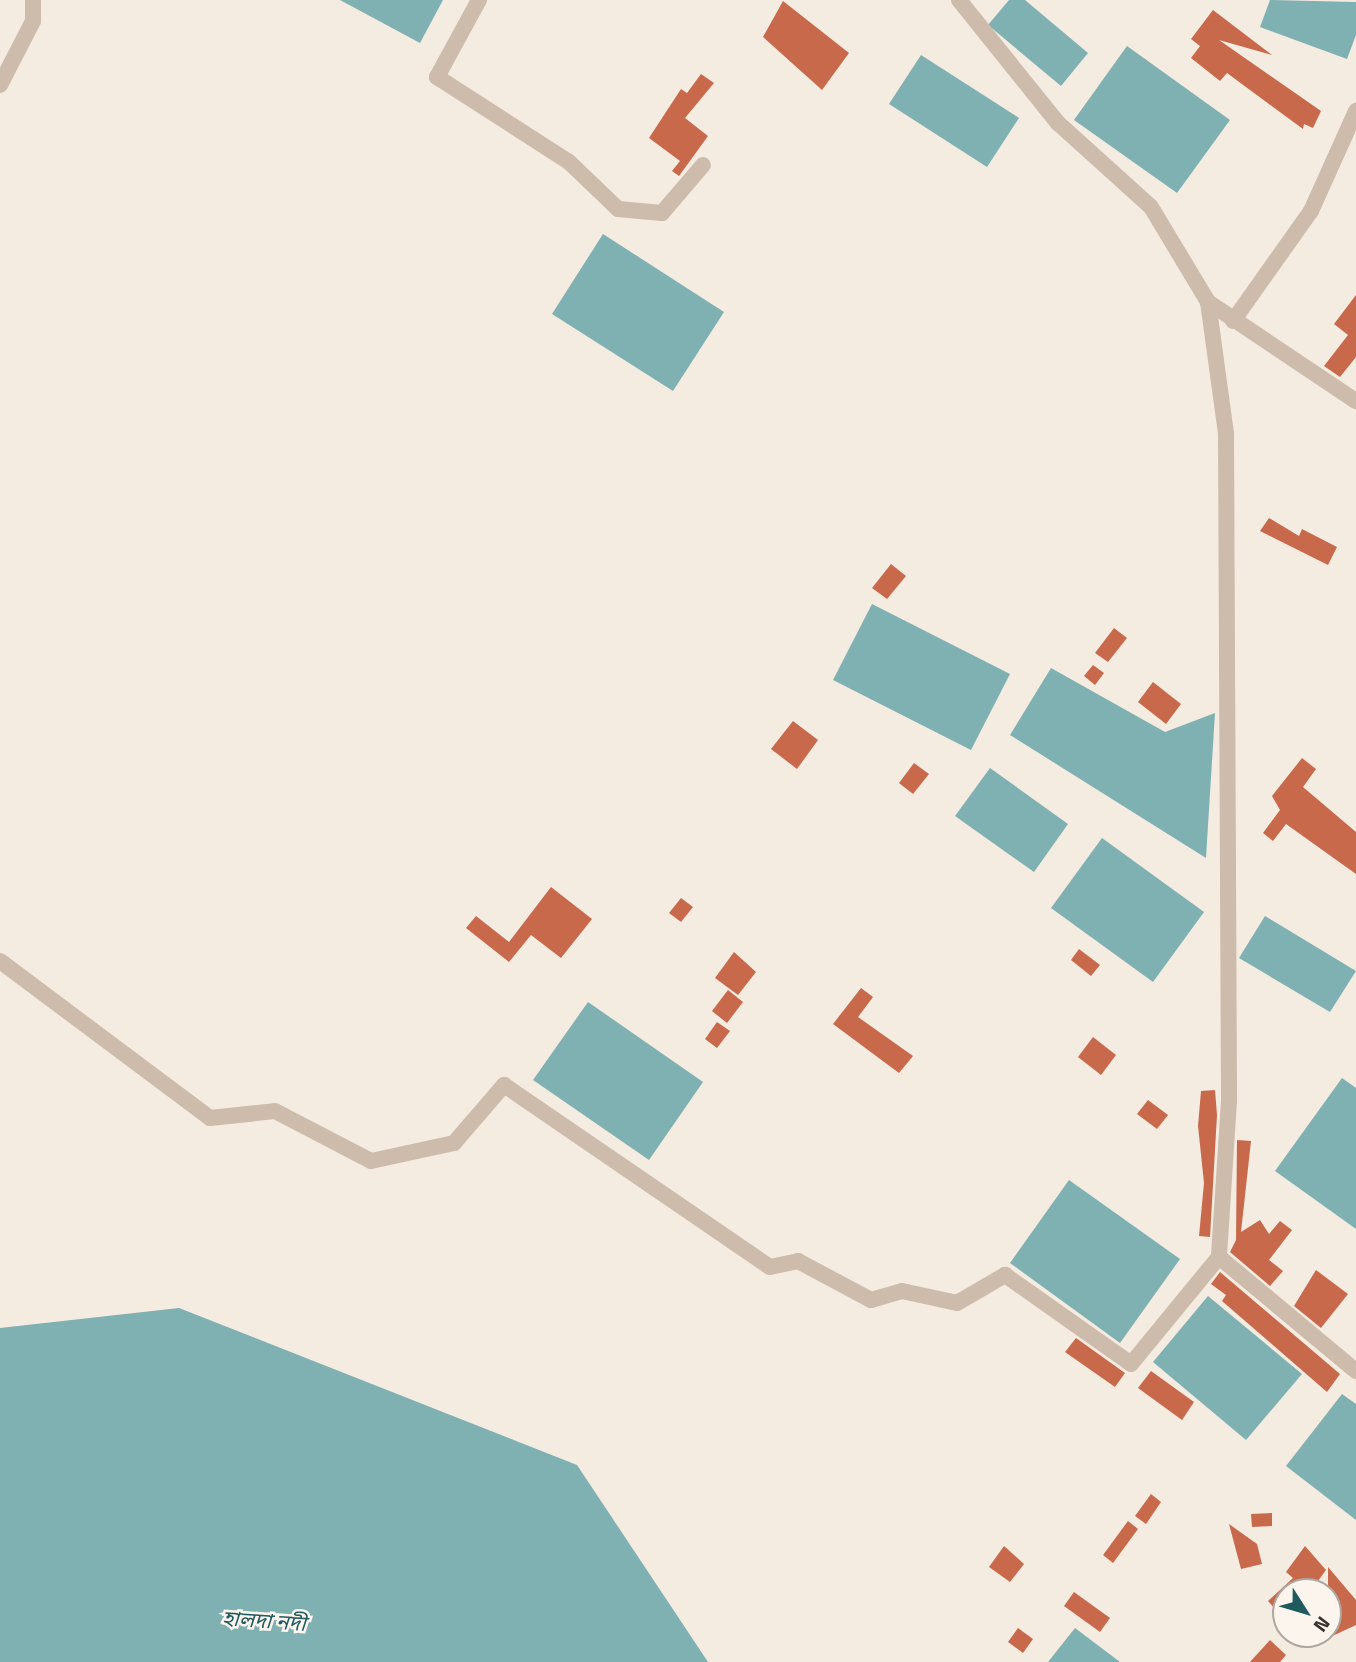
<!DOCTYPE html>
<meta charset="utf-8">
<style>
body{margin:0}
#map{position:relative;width:1356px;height:1662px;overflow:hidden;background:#f4ebe1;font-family:"Titillium Web","Noto Sans Bengali",sans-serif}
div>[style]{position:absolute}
.water>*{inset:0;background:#7fb0b2}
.building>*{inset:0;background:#c8694b}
.street>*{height:16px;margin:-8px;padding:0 8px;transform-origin:8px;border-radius:8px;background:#cdbbac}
span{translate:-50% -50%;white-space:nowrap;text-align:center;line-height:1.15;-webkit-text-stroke:5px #fbf5ee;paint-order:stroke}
.water-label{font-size:21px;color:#1f5a5e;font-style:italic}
.north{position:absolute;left:1272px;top:1578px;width:70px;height:70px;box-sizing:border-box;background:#fbf5ee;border:2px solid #aea6a0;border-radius:50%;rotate:127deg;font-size:19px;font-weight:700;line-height:28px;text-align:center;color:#3b302b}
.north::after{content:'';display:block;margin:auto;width:24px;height:32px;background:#1f5a5e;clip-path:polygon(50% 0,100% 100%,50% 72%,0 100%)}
</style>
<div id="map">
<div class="water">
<i style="clip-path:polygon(340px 0,443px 0,420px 43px)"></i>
<i style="clip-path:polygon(1009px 0,1025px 0,1088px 53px,1061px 86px,988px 25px)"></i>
<i style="clip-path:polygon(1270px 0,1356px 2px,1356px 35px,1347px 59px,1260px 27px)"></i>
<i style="clip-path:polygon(1127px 46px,1230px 120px,1177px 193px,1074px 120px)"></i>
<i style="clip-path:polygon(921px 55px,1019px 118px,987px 167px,889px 104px)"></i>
<i style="clip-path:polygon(603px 234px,724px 312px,673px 391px,552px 314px)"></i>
<i style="clip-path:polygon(872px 604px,1010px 674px,971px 750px,833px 680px)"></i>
<i style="clip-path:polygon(1051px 668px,1165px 732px,1215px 713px,1206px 858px,1010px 735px)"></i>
<i style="clip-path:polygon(990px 768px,1068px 824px,1034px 872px,955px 816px)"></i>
<i style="clip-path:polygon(1102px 838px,1204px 912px,1153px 982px,1051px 908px)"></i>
<i style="clip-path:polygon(1265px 916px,1356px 971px,1330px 1012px,1239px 958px)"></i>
<i style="clip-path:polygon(588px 1002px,703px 1082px,649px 1160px,533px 1080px)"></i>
<i style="clip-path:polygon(1342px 1078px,1356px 1088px,1356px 1229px,1275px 1171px)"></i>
<i style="clip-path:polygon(1069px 1180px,1180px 1259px,1120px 1343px,1010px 1263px)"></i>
<i style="clip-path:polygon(1208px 1296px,1302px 1374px,1246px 1440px,1153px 1362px)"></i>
<i style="clip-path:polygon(179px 1308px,577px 1465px,708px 1662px,0 1662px,0 1328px)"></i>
<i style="clip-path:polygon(1342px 1394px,1356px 1404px,1356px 1520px,1286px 1466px)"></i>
<i style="clip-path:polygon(1075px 1628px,1120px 1662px,1048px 1662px)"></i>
</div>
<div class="building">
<i style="clip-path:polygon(783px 1px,849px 53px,822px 90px,763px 37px)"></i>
<i style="clip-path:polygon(1213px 10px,1272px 55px,1219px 40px,1321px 111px,1313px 128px,1304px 124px,1303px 129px,1227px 73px,1220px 81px,1191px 58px,1200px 46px,1191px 39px)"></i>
<i style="clip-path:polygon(701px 74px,714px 83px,685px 118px,708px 136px,679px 176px,672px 171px,680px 161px,649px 138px,681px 89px,687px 93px)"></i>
<i style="clip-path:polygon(1356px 295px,1356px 357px,1340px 377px,1324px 366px,1348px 335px,1334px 324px)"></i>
<i style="clip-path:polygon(1269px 518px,1299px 536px,1302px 529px,1337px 547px,1328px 565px,1260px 531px)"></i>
<i style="clip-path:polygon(891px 564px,906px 576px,887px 599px,872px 588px)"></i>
<i style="clip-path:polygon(1114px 628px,1127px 638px,1108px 662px,1095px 653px)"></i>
<i style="clip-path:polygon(1093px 665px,1104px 673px,1095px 685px,1084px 676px)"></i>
<i style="clip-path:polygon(1153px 682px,1181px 704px,1166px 724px,1138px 702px)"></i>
<i style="clip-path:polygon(793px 721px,818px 740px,797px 769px,771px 749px)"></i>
<i style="clip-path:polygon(1302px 758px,1316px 769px,1303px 787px,1356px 832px,1356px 874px,1286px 824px,1273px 841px,1263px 833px,1280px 810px,1272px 796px)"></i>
<i style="clip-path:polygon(914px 763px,929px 774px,913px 794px,899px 783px)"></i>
<i style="clip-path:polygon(551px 887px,592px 919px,561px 958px,531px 935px,509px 962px,466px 928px,476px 916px,509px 942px)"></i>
<i style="clip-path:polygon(681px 898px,693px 907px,681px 922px,669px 913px)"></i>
<i style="clip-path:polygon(1079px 949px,1100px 965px,1091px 976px,1071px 960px)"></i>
<i style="clip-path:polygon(734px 952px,756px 972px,738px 995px,715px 978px)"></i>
<i style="clip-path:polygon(861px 988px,873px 997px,858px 1017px,913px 1056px,899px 1073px,833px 1024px)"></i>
<i style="clip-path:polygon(728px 990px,743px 1002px,727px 1023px,712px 1011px)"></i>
<i style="clip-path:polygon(717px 1022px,730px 1031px,717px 1048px,705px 1039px)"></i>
<i style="clip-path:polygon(1093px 1037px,1116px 1055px,1101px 1075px,1078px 1057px)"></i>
<i style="clip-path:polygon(1215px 1090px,1217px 1115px,1210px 1237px,1199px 1236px,1204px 1183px,1198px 1126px,1201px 1091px)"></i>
<i style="clip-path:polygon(1148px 1100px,1168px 1115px,1157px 1129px,1137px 1114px)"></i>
<i style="clip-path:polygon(1237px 1140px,1251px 1141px,1241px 1232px,1260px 1220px,1269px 1234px,1280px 1221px,1292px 1230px,1269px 1260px,1283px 1271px,1270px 1286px,1230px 1252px,1236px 1240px)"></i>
<i style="clip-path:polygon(1316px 1270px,1348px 1294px,1321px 1328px,1294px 1306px)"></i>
<i style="clip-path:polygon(1220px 1272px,1340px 1374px,1327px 1392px,1222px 1301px,1226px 1295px,1211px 1284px)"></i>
<i style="clip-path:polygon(1076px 1338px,1125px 1373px,1115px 1387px,1065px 1352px)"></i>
<i style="clip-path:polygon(1151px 1371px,1194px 1402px,1182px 1420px,1138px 1388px)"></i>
<i style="clip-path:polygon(1151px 1494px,1161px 1502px,1146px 1524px,1135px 1516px)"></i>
<i style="clip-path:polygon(1272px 1513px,1272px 1526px,1252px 1527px,1251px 1514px)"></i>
<i style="clip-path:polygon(1128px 1521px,1138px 1529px,1113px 1563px,1103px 1555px)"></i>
<i style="clip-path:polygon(1229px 1524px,1257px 1544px,1262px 1564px,1241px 1569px)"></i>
<i style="clip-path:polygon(1004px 1546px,1024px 1564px,1010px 1582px,989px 1567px)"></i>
<i style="clip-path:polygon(1305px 1546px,1326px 1570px,1310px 1592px,1286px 1592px,1286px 1621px,1268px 1601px,1293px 1578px,1286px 1572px)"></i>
<i style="clip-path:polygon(1328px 1567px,1356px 1600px,1356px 1625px,1328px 1638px)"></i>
<i style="clip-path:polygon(1074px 1592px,1110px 1618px,1100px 1632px,1064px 1606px)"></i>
<i style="clip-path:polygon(1018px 1628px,1033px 1639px,1023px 1653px,1008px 1642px)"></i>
<i style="clip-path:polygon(1270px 1640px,1286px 1655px,1280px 1662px,1250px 1662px)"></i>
</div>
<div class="street">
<i style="left:479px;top:0;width:88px;rotate:118.6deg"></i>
<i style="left:437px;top:77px;width:157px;rotate:32.8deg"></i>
<i style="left:569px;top:162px;width:68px;rotate:43.8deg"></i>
<i style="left:618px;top:209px;width:44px;rotate:5.2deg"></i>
<i style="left:662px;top:213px;width:63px;rotate:-49.5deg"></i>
<i style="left:959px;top:0;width:158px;rotate:51.2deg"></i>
<i style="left:1058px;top:123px;width:125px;rotate:42.1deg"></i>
<i style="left:1151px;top:207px;width:111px;rotate:59deg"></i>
<i style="left:1208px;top:302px;width:133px;rotate:82.2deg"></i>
<i style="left:1226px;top:434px;width:667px;rotate:89.74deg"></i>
<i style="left:1229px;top:1101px;width:156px;rotate:93.7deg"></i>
<i style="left:1219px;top:1257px;width:178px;rotate:39.8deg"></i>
<i style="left:0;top:85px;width:72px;rotate:-62.7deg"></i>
<i style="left:33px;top:21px;width:21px;rotate:-90deg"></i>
<i style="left:1208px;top:302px;width:178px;rotate:33.8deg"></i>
<i style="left:1233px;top:321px;width:135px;rotate:-54.7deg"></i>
<i style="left:1311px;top:211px;width:110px;rotate:-65.8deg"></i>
<i style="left:0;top:961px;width:262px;rotate:36.8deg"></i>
<i style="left:210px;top:1118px;width:65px;rotate:-6.1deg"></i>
<i style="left:275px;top:1111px;width:108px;rotate:27.5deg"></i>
<i style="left:371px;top:1161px;width:85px;rotate:-12.2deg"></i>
<i style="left:454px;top:1143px;width:77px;rotate:-49.2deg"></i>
<i style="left:504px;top:1085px;width:322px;rotate:34.4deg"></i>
<i style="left:770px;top:1267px;width:29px;rotate:-12deg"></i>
<i style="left:798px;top:1261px;width:83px;rotate:28.1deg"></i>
<i style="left:871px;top:1300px;width:32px;rotate:-16deg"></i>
<i style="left:902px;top:1291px;width:56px;rotate:12.3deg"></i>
<i style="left:957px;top:1303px;width:56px;rotate:-30.3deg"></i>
<i style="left:1005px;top:1275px;width:154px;rotate:35.2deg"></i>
<i style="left:1131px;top:1364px;width:139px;rotate:-50.6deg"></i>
</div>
<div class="water-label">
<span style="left:264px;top:1620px;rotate:4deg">হালদা নদী</span>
</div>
<div class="north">N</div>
</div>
